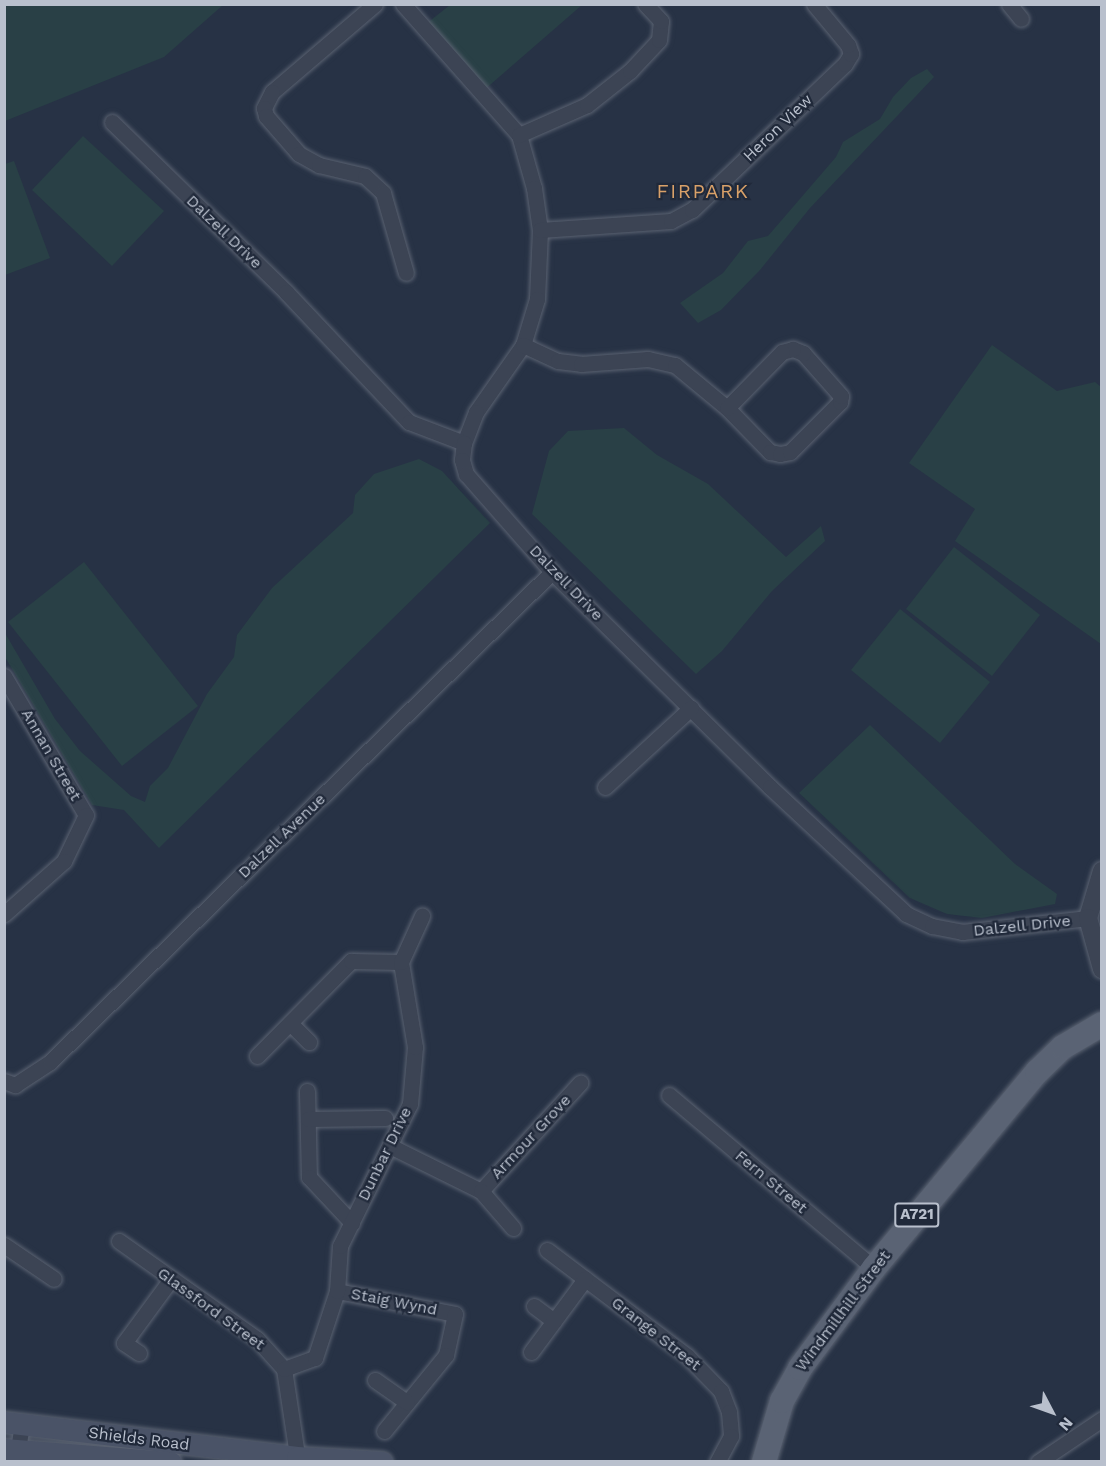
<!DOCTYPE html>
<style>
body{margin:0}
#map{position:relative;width:1106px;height:1466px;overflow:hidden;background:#273245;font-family:"Work Sans",sans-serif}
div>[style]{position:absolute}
.green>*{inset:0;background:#294046}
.roads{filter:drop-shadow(0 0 2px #5a6271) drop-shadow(0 0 2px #5a6271)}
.minor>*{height:15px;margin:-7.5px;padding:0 7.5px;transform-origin:7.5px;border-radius:7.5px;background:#3c4454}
.tertiary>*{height:18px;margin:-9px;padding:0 9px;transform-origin:9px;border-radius:9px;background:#3c4454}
.secondary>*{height:21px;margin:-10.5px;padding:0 10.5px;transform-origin:10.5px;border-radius:10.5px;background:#4a5367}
.primary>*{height:24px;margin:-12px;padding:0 12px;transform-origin:12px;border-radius:12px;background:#5a6374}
span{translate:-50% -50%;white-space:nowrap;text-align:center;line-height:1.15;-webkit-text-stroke:4.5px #20293a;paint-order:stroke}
.shield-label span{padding:2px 4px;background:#20293a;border:2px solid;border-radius:4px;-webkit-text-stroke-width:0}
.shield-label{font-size:15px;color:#b9c0cd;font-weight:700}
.street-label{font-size:16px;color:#b9c0cd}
.quarter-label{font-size:20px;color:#d9a169;letter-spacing:1.5px}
.frame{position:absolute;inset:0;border:6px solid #b9c0cd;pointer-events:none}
.north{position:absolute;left:1022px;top:1382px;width:60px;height:60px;-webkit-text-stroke:4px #20293a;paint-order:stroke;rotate:131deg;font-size:16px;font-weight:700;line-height:24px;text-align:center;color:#b9c0cd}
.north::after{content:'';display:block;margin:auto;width:21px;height:27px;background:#b9c0cd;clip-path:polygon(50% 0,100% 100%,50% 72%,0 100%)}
</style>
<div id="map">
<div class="green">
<i style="clip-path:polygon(5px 4px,223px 4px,223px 5px,164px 57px,5px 121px)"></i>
<i style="clip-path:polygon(450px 5px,582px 5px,483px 91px,426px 24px)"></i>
<i style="clip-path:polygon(927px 69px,934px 77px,810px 208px,760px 270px,721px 310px,698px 323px,680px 303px,723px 273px,748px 241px,768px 236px,836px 157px,843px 142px,880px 119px,893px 97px,911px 78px)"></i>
<i style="clip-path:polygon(83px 136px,164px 211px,112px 266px,32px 190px)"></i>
<i style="clip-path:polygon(14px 161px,50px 258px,5px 275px,5px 164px)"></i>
<i style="clip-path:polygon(992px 345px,1057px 391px,1095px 382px,1101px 387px,1101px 644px,955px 541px,975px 509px,909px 463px)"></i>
<i style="clip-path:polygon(624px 428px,657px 455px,708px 484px,786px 557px,821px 526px,825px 541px,772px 591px,722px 651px,696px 674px,532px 514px,549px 451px,568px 431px)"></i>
<i style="clip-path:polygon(419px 459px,442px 471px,490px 523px,159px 848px,124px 810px,92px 805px,5px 657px,5px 633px,55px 719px,80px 751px,131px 796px,145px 802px,150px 786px,168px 768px,207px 694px,234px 657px,237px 635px,272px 588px,353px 513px,355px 495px,374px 474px)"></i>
<i style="clip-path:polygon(954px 547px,1040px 615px,992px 676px,906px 609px)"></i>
<i style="clip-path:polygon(84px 562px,198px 706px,122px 766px,8px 622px)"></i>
<i style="clip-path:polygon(900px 609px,990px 682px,940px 743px,851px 670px)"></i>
<i style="clip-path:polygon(870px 725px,1015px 864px,1057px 894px,1055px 904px,982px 918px,947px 914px,910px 898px,799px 793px)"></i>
</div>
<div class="roads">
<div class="minor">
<i style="left:375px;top:4px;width:135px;rotate:139.5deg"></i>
<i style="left:272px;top:92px;width:18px;rotate:117deg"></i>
<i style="left:264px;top:108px;width:8px;rotate:76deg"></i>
<i style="left:266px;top:116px;width:50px;rotate:49deg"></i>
<i style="left:299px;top:154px;width:23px;rotate:29deg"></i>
<i style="left:319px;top:165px;width:47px;rotate:13.4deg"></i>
<i style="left:365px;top:176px;width:25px;rotate:43deg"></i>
<i style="left:383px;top:193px;width:83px;rotate:74deg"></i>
<i style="left:403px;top:4px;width:175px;rotate:48.5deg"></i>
<i style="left:519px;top:135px;width:55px;rotate:74.2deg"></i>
<i style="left:534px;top:188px;width:42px;rotate:81.9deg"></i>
<i style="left:540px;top:230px;width:69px;rotate:92.5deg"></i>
<i style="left:537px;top:299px;width:48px;rotate:106.9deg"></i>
<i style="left:523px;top:345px;width:82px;rotate:125deg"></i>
<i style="left:476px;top:412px;width:33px;rotate:111deg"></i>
<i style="left:1009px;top:4px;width:19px;rotate:51deg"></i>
<i style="left:112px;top:122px;width:243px;rotate:44.3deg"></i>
<i style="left:286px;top:292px;width:179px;rotate:46.6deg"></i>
<i style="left:409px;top:422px;width:59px;rotate:20.9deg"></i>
<i style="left:464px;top:443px;width:17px;rotate:97deg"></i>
<i style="left:462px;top:460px;width:15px;rotate:74deg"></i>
<i style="left:466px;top:474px;width:130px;rotate:48.7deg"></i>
<i style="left:552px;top:572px;width:306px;rotate:44.6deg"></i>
<i style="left:770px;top:787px;width:186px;rotate:43deg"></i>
<i style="left:906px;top:914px;width:29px;rotate:25deg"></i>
<i style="left:932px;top:926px;width:31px;rotate:11deg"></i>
<i style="left:962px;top:932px;width:127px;rotate:-6.3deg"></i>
<i style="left:519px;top:135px;width:74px;rotate:-23.8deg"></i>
<i style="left:587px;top:105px;width:55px;rotate:-38.3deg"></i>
<i style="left:630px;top:71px;width:42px;rotate:-46.9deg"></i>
<i style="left:659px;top:40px;width:19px;rotate:-84deg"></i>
<i style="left:661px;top:21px;width:23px;rotate:-133deg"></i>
<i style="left:540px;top:230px;width:131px;rotate:-3.9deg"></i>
<i style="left:671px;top:221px;width:24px;rotate:-28deg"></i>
<i style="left:692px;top:210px;width:211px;rotate:-43.7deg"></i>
<i style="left:845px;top:64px;width:12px;rotate:-59deg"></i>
<i style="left:851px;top:54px;width:9px;rotate:-108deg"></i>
<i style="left:848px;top:45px;width:53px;rotate:-129.7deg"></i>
<i style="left:523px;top:345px;width:38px;rotate:25deg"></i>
<i style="left:558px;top:361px;width:23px;rotate:7deg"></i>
<i style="left:581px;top:364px;width:67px;rotate:-4.3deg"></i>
<i style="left:648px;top:359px;width:28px;rotate:13deg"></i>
<i style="left:675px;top:365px;width:67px;rotate:39.6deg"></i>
<i style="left:727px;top:408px;width:62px;rotate:45.7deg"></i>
<i style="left:770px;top:452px;width:10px;rotate:11deg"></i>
<i style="left:780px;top:454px;width:10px;rotate:-11deg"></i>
<i style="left:790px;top:452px;width:71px;rotate:-45deg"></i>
<i style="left:840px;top:402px;width:6px;rotate:-81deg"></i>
<i style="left:841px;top:396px;width:57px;rotate:-131.5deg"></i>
<i style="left:803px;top:353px;width:11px;rotate:-158deg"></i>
<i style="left:793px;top:349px;width:11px;rotate:165deg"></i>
<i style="left:782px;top:352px;width:78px;rotate:134.5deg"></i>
<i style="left:4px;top:676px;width:161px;rotate:59.5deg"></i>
<i style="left:86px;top:815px;width:51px;rotate:115.6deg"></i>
<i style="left:64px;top:861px;width:80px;rotate:138.5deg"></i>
<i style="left:605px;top:787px;width:117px;rotate:-42.6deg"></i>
<i style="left:290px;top:1023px;width:27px;rotate:45deg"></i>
<i style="left:257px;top:1056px;width:134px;rotate:-45.3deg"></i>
<i style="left:351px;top:961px;width:50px;rotate:1.1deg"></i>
<i style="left:4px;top:1081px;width:12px;rotate:20deg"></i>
<i style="left:15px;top:1085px;width:42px;rotate:-33.3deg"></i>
<i style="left:50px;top:1062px;width:702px;rotate:-44.31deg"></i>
<i style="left:307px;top:1091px;width:86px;rotate:88.7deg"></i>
<i style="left:309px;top:1177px;width:63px;rotate:46.9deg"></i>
<i style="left:669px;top:1095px;width:268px;rotate:40.2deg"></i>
<i style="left:308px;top:1119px;width:77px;rotate:-0.7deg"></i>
<i style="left:390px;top:1146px;width:102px;rotate:26.3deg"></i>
<i style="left:481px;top:1191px;width:147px;rotate:-47.5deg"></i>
<i style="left:481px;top:1191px;width:49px;rotate:49.1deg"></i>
<i style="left:119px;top:1241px;width:169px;rotate:35.4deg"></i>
<i style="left:257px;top:1339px;width:40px;rotate:48deg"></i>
<i style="left:284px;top:1369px;width:94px;rotate:81.4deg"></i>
<i style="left:4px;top:1245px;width:60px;rotate:34.2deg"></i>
<i style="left:547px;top:1250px;width:176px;rotate:37.1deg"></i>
<i style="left:687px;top:1356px;width:49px;rotate:45.8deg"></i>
<i style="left:721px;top:1391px;width:22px;rotate:69deg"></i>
<i style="left:729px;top:1412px;width:24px;rotate:85deg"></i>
<i style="left:731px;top:1436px;width:30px;rotate:118deg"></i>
<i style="left:337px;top:1291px;width:120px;rotate:11deg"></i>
<i style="left:455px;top:1314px;width:42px;rotate:102.4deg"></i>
<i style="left:446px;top:1355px;width:98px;rotate:129.2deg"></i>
<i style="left:534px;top:1306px;width:25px;rotate:37deg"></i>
<i style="left:531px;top:1352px;width:91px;rotate:-53.5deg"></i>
<i style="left:139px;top:1353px;width:18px;rotate:-146deg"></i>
<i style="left:124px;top:1343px;width:79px;rotate:-53.7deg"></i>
<i style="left:284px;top:1369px;width:33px;rotate:-20deg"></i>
<i style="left:315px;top:1358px;width:71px;rotate:-71.8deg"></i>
<i style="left:337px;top:1291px;width:45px;rotate:-86.2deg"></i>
<i style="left:340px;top:1246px;width:158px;rotate:-63.8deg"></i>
<i style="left:410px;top:1104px;width:57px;rotate:-85deg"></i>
<i style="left:415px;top:1047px;width:86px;rotate:-99.4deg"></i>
<i style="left:401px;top:962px;width:51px;rotate:-65.5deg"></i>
<i style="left:375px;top:1380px;width:39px;rotate:35deg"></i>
<i style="left:16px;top:1462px;width:36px;rotate:-81deg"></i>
<i style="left:1038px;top:1462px;width:77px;rotate:-33.9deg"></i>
</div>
<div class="tertiary">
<i style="left:1102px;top:871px;width:49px;rotate:106.6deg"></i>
<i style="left:1088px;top:918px;width:53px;rotate:74.6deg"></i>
</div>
<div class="secondary">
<i style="left:4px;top:1422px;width:295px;rotate:6.8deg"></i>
<i style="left:297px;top:1457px;width:85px;rotate:3.4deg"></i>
<i style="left:4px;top:1449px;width:167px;rotate:4.5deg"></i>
</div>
<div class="primary">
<i style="left:764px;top:1462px;width:64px;rotate:-73.6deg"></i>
<i style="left:782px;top:1401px;width:38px;rotate:-61deg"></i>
<i style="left:800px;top:1368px;width:124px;rotate:-53.5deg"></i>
<i style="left:874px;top:1268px;width:255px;rotate:-50.3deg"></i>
<i style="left:1037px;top:1072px;width:36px;rotate:-44deg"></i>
<i style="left:1063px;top:1047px;width:45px;rotate:-30.5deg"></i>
</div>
</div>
<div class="shield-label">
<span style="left:917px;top:1215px">A721</span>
</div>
<div class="street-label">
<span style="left:778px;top:128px;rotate:-44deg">Heron View</span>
<span style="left:224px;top:232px;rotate:44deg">Dalzell Drive</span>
<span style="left:566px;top:583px;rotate:46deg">Dalzell Drive</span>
<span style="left:51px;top:755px;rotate:60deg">Annan Street</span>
<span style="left:282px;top:836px;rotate:-44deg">Dalzell Avenue</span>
<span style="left:1022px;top:926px;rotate:-6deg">Dalzell Drive</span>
<span style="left:531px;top:1137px;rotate:-47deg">Armour Grove</span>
<span style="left:385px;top:1154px;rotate:-64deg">Dunbar Drive</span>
<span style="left:771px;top:1182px;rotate:40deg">Fern Street</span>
<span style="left:394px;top:1302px;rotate:11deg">Staig Wynd</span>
<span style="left:211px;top:1309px;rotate:36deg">Glassford Street</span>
<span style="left:843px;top:1311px;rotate:-53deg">Windmillhill Street</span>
<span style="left:656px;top:1334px;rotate:38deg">Grange Street</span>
<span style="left:139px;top:1439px;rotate:7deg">Shields Road</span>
</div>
<div class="quarter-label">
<span style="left:703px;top:191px">FIRPARK</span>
</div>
<div class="frame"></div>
<div class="north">N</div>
</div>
